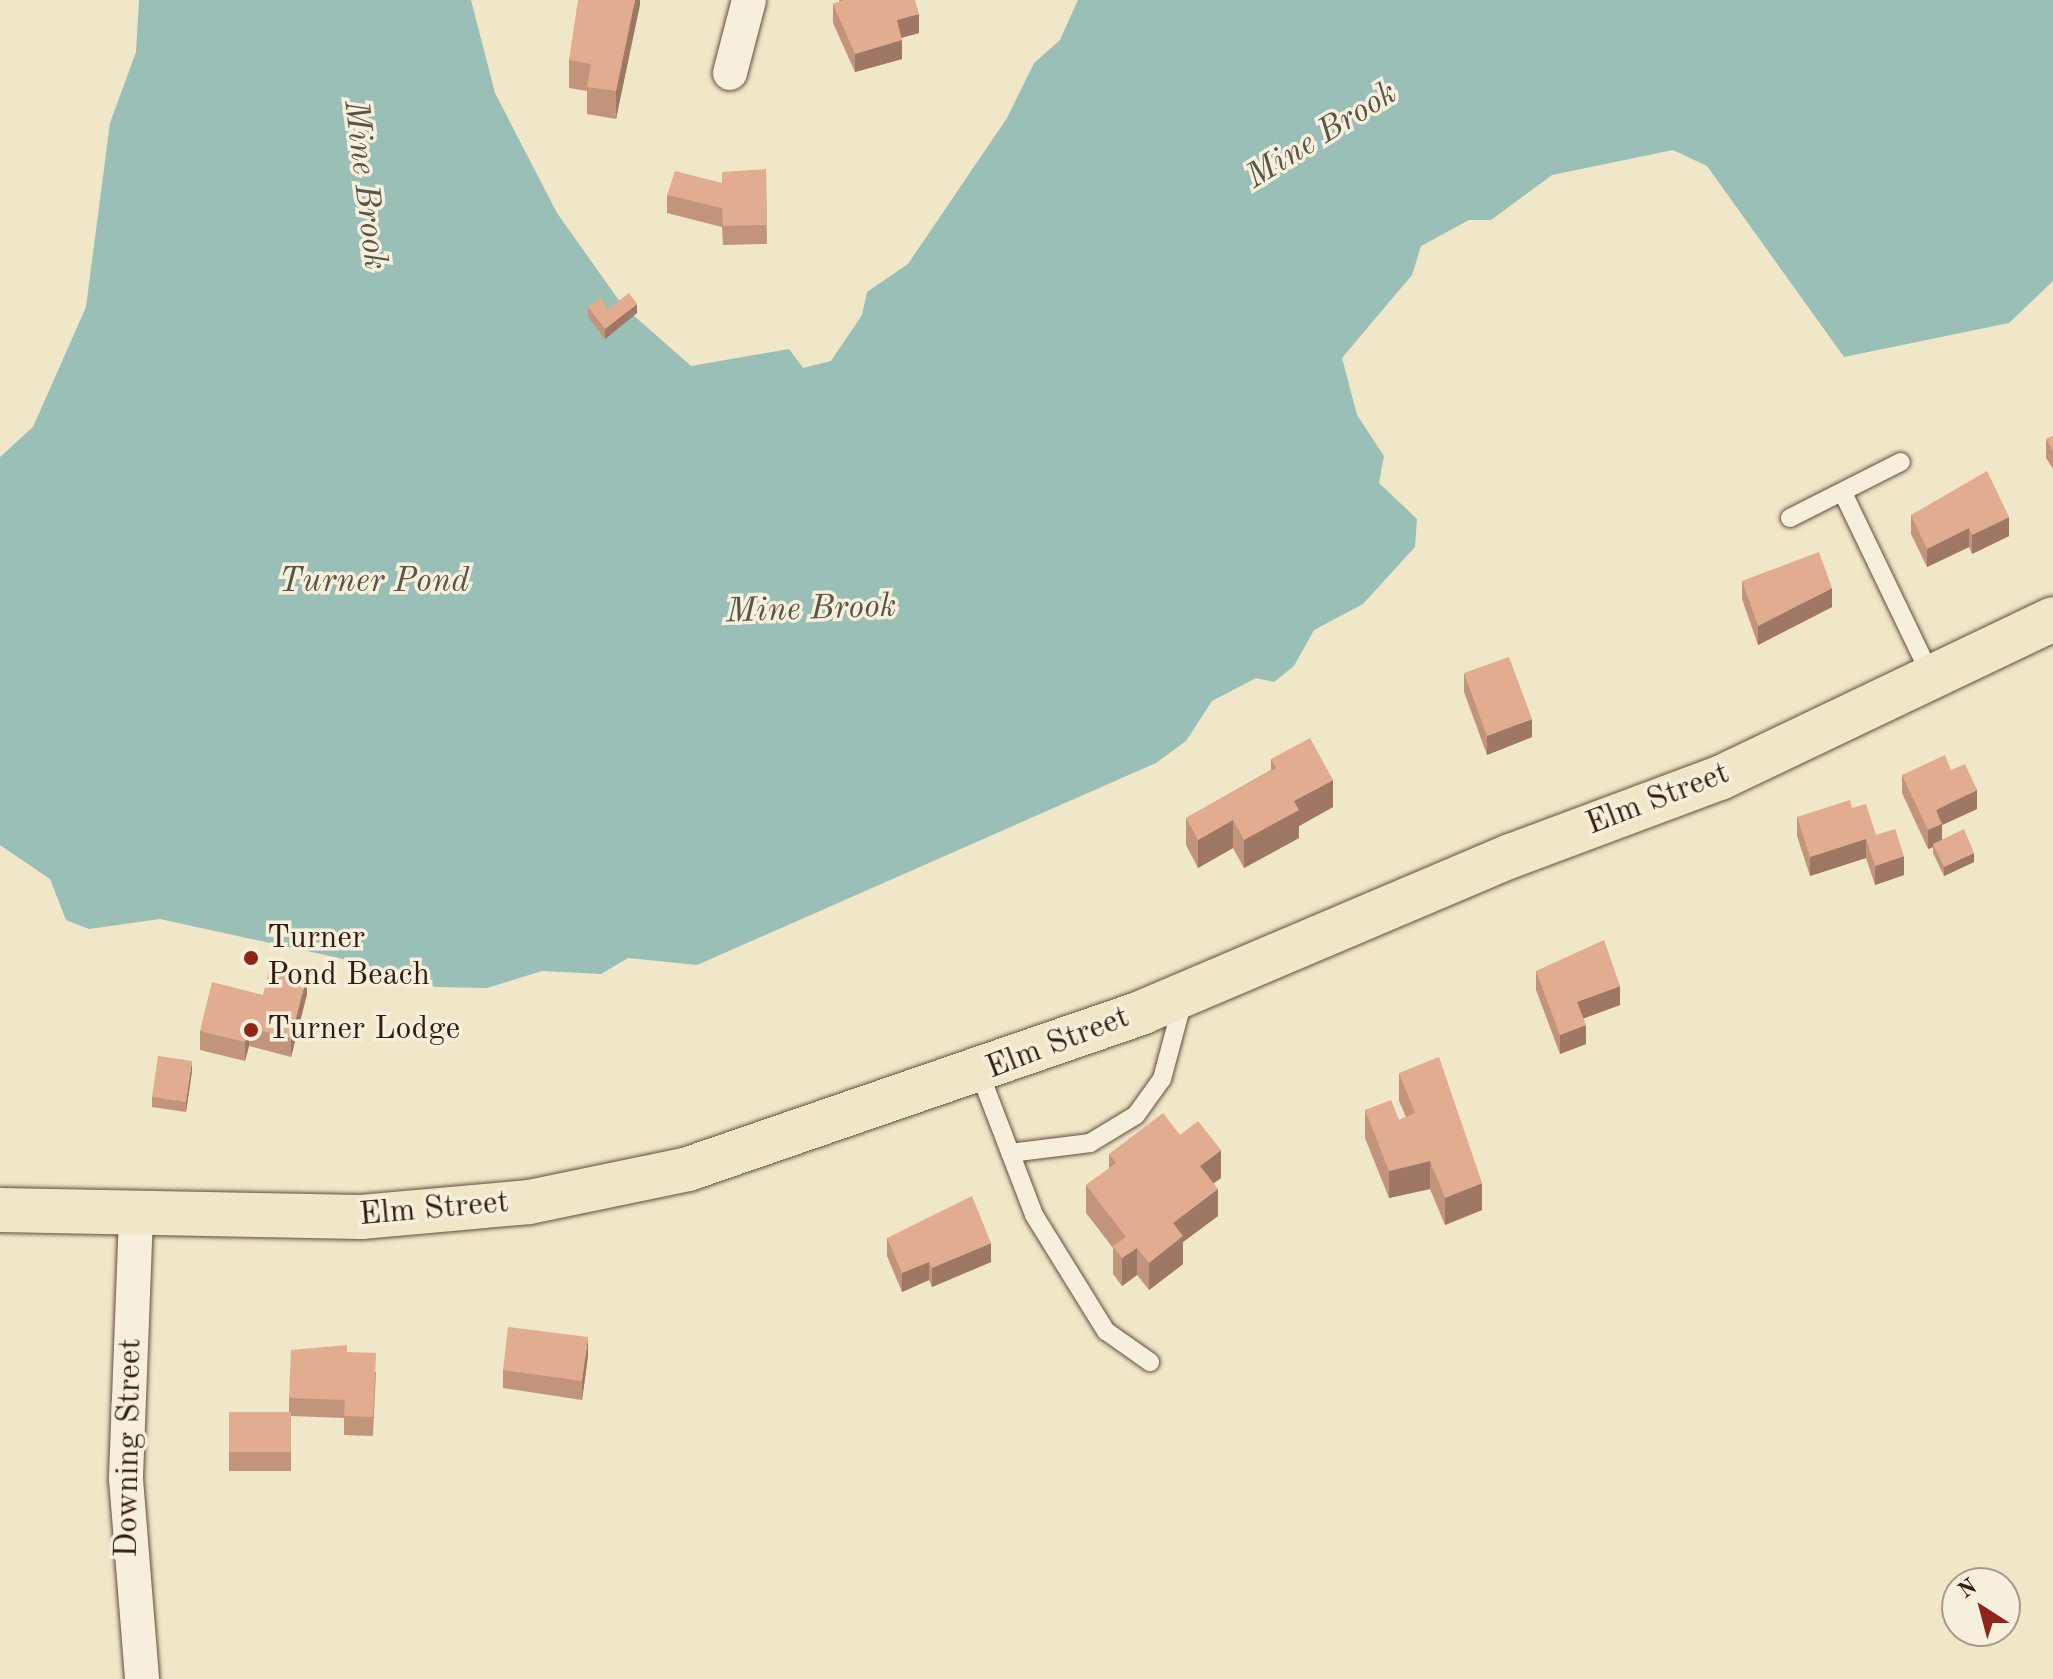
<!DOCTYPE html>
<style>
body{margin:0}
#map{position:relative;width:2053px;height:1679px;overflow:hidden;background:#f0e6c8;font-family:"Old Standard TT",serif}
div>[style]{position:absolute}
.water>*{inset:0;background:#9abfb7}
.roads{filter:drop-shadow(0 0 2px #634e3e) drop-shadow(0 0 2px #634e3e)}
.lane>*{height:18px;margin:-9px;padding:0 9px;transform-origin:9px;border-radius:9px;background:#f5efdb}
.street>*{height:34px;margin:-17px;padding:0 17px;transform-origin:17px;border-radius:17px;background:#f5efdb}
.primary>*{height:44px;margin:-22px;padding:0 22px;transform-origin:22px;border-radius:22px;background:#f0e6c8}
.wall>*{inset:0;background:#c2947b}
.shaded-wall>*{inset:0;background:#9e7864}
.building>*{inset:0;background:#e1ac8f}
.dots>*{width:22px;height:22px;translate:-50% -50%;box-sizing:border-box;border:4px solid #f5efdb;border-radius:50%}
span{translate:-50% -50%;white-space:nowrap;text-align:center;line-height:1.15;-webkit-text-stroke:7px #f5efdb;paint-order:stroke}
.street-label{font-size:32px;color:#341b10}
.poi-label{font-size:32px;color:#341b10}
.left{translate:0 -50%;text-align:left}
.water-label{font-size:34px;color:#58544a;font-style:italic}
.north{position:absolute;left:1941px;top:1567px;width:80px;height:80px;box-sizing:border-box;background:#f5efdb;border:2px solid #a89a8a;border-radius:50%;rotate:324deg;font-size:22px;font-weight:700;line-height:32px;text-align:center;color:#341b10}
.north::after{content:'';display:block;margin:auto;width:28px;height:36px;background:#8f2418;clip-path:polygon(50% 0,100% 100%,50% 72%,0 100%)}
</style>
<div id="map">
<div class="water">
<i style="clip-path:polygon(139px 0,471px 0,495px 93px,557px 213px,623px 306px,691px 366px,789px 349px,803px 368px,831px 361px,862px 315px,867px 292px,908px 264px,1007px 118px,1034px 63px,1060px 40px,1078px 0,2053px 0,2053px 281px,2009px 323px,1844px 357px,1707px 166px,1673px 150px,1552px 175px,1491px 220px,1469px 220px,1421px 246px,1412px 275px,1342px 358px,1357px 415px,1384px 456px,1379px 483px,1417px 519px,1415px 547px,1363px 604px,1314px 630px,1294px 666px,1274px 682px,1256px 678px,1212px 701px,1186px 741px,1156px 763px,697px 965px,628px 958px,601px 974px,542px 971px,487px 988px,435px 987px,357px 962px,160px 919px,89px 929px,66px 920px,50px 879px,0 845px,0 457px,33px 427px,86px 307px,110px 123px,136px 52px)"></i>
</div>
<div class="roads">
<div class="lane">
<i style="left:1843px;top:493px;width:205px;rotate:64.3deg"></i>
<i style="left:1790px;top:518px;width:124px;rotate:-26.8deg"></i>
<i style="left:980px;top:1074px;width:151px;rotate:69deg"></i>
<i style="left:1034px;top:1215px;width:137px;rotate:58.2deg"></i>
<i style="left:1106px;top:1331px;width:54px;rotate:35.2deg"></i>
<i style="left:1010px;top:1153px;width:81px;rotate:-7.1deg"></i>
<i style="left:1090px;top:1143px;width:54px;rotate:-31.3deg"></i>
<i style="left:1136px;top:1115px;width:44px;rotate:-54.2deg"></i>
<i style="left:1162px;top:1079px;width:85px;rotate:-75deg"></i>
</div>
<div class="street">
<i style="left:730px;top:73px;width:75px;rotate:-75.4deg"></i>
<i style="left:136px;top:1216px;width:263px;rotate:92.2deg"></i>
<i style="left:126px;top:1479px;width:201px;rotate:85.4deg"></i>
</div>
<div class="primary">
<i style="left:0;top:1210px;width:361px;rotate:1.1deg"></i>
<i style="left:361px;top:1217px;width:169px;rotate:-5.1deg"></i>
<i style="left:529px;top:1202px;width:162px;rotate:-11.7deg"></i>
<i style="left:688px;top:1169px;width:481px;rotate:-19deg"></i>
<i style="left:1143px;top:1012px;width:400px;rotate:-23deg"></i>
<i style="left:1511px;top:856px;width:223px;rotate:-20.5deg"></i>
<i style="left:1720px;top:778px;width:369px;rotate:-25.5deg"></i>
</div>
</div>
<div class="wall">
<i style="clip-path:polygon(640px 0,616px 119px,587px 114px,587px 91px,569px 88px,569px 60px)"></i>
<i style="clip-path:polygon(839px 0,915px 0,919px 33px,901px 38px,902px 59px,855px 72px,833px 23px,833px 4px,840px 2px)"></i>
<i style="clip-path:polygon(766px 169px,767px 244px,723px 245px,722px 227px,667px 213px,667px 195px,722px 183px)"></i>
<i style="clip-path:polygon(588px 307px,608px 309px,637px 313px,605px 339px,588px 317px)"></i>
<i style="clip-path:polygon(2053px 436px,2053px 469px,2046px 458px,2046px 439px)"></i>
<i style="clip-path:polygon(1911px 515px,2009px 536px,1972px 554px,1969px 547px,1927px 567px,1911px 534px)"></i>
<i style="clip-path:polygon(1742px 581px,1832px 607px,1758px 645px,1742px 599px)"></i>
<i style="clip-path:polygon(1464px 673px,1532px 737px,1487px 755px,1464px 692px)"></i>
<i style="clip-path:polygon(1271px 759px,1333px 807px,1299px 826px,1299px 838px,1244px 868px,1233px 848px,1198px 868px,1186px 845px,1186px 818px,1271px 770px)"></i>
<i style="clip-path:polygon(1951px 770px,1977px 809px,1942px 825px,1942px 839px,1974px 862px,1944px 876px,1933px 853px,1933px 847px,1928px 849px,1902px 793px,1902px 775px)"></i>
<i style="clip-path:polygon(1852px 808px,1876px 835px,1904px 875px,1875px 885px,1866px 858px,1810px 876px,1797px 836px,1797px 817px)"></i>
<i style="clip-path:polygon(1536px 971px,1620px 1005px,1583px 1018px,1586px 1044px,1560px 1054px,1536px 990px)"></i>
<i style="clip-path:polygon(307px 994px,291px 1057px,249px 1046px,245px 1061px,200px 1050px,200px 1031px,263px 995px)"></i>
<i style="clip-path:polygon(192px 1071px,186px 1112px,152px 1107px,152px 1097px)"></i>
<i style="clip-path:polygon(1399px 1073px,1482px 1210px,1445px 1225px,1430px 1189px,1389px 1198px,1365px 1138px,1365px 1110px,1399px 1120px,1406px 1117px,1399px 1101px)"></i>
<i style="clip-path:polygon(1180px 1135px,1221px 1178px,1214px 1183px,1218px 1216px,1183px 1242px,1183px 1264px,1149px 1290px,1137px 1275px,1122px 1286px,1113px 1274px,1113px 1248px,1086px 1213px,1086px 1185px,1109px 1169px,1109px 1154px)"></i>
<i style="clip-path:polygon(887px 1238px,991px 1262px,932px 1287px,929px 1280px,902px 1292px,887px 1256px)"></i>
<i style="clip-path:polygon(347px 1352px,376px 1372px,373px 1436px,344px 1435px,344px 1418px,291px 1416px,291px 1471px,229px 1471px,229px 1412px,289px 1412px,289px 1398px)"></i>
<i style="clip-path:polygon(588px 1356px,582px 1400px,503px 1388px,503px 1370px)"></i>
</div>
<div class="shaded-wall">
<i style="clip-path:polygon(635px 0,640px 0,640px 5px,616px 119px,616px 91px)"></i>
<i style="clip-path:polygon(919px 14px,919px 33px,897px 39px,897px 20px)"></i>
<i style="clip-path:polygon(902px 40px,902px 59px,855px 72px,855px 54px)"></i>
<i style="clip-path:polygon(637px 304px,637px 313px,605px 339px,605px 329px)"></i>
<i style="clip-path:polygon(2009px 517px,2009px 536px,1972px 554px,1972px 535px)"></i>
<i style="clip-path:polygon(1969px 528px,1969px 547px,1927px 567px,1927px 549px)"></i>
<i style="clip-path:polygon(1832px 588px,1832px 607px,1758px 645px,1758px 626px)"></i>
<i style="clip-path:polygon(1532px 719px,1532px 737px,1487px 755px,1487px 736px)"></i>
<i style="clip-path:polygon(1333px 780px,1333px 807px,1299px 826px,1299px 838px,1244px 868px,1244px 840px,1294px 801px)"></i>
<i style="clip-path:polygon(1977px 790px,1977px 809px,1942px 825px,1942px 842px,1933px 844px,1933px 847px,1928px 849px,1928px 830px,1936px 810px)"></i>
<i style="clip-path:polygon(1233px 820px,1233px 848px,1198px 868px,1198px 840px)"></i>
<i style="clip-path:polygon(1866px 839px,1866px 858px,1810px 876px,1810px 857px)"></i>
<i style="clip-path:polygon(1974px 853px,1974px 862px,1944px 876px,1944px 867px)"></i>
<i style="clip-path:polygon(1904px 856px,1904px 875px,1875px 885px,1875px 866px)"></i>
<i style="clip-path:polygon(307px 975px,307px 994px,291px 1057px,291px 1038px)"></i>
<i style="clip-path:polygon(1620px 986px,1620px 1005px,1577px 1021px,1577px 1002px)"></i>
<i style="clip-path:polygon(1586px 1025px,1586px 1044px,1560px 1054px,1560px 1035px)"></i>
<i style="clip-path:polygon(249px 1028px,249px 1046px,245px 1061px,245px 1042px)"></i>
<i style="clip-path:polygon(192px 1061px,192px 1071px,186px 1112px,186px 1102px)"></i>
<i style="clip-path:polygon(1221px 1150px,1221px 1178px,1200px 1193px,1200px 1166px)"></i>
<i style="clip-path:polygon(1430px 1161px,1430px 1189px,1389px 1198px,1389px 1171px)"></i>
<i style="clip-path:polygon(1482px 1183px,1482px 1210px,1445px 1225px,1445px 1198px)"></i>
<i style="clip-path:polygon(1218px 1189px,1218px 1216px,1183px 1242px,1183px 1264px,1149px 1290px,1149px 1263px,1173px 1223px)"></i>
<i style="clip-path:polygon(991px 1243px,991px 1262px,932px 1287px,932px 1268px)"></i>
<i style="clip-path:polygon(1137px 1248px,1137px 1275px,1122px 1286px,1122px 1258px)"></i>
<i style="clip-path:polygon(929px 1262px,929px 1280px,902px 1292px,902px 1273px)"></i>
<i style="clip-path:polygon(588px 1337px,588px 1356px,582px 1400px,582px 1381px)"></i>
</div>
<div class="building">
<i style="clip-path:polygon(578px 0,635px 0,616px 91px,587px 87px,591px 64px,569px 60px)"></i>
<i style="clip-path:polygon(844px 0,915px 0,919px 14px,897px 20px,902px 40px,855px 54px,833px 4px)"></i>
<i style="clip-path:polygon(766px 169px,767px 225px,723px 226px,722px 208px,667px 195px,675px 171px,722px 183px,722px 172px)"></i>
<i style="clip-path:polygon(629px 293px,637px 304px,605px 329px,588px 307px,600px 298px,608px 309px)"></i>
<i style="clip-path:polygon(2053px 436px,2053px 451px,2046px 439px)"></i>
<i style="clip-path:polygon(1987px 471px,2009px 517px,1972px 535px,1969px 528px,1927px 549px,1911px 515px)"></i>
<i style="clip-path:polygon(1819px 552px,1832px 588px,1758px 626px,1742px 581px)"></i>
<i style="clip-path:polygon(1509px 657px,1532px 719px,1487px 736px,1464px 673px)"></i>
<i style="clip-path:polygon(1310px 738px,1333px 780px,1294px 801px,1299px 810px,1244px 840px,1233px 820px,1198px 840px,1186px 818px,1276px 768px,1271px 759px)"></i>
<i style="clip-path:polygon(1945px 755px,1951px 770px,1965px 764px,1977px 790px,1936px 810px,1942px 824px,1928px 830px,1902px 775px)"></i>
<i style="clip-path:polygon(1850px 800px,1852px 808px,1866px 804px,1876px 835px,1895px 829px,1904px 856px,1875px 866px,1866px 839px,1810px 857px,1797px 817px)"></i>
<i style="clip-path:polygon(1964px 829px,1974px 853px,1944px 867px,1933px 844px)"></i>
<i style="clip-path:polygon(1604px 940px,1620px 986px,1577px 1002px,1586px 1025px,1560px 1035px,1536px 971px)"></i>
<i style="clip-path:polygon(270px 966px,307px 975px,291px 1038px,249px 1028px,245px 1042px,200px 1031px,212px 982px,263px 995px)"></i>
<i style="clip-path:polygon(158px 1056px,192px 1061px,186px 1102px,152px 1097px)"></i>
<i style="clip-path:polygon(1439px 1057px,1482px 1183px,1445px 1198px,1430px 1161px,1389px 1171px,1365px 1110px,1391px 1100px,1399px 1120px,1415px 1113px,1399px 1073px)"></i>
<i style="clip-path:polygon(1163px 1113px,1180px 1135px,1198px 1121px,1221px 1150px,1200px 1166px,1218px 1189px,1173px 1223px,1183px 1236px,1149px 1263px,1137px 1248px,1122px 1258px,1113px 1246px,1126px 1237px,1086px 1185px,1116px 1163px,1109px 1154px)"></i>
<i style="clip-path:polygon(972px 1196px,991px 1243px,932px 1268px,929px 1262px,902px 1273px,887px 1238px)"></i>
<i style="clip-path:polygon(508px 1327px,588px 1337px,582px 1381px,503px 1370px)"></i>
<i style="clip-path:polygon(347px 1345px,347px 1352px,376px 1353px,373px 1417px,344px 1416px,345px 1400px,289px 1398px,291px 1350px)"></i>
<i style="clip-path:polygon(229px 1412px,291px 1412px,291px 1452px,229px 1452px)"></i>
</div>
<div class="dots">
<i style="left:251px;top:958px;background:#8f2418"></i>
<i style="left:251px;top:1030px;background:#8f2418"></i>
</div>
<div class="street-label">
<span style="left:1658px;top:800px;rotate:-21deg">Elm Street</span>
<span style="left:1058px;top:1044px;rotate:-21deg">Elm Street</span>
<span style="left:434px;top:1210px;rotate:-5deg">Elm Street</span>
<span style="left:130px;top:1448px;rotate:-89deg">Downing Street</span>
</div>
<div class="poi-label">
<span class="left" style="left:267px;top:958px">Turner<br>Pond Beach</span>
<span class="left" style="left:267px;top:1030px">Turner Lodge</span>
</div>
<div class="water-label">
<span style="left:1322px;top:136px;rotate:-32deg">Mine Brook</span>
<span style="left:364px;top:185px;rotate:83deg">Mine Brook</span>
<span style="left:374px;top:583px">Turner Pond</span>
<span style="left:811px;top:610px;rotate:-2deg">Mine Brook</span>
</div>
<div class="north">N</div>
</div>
